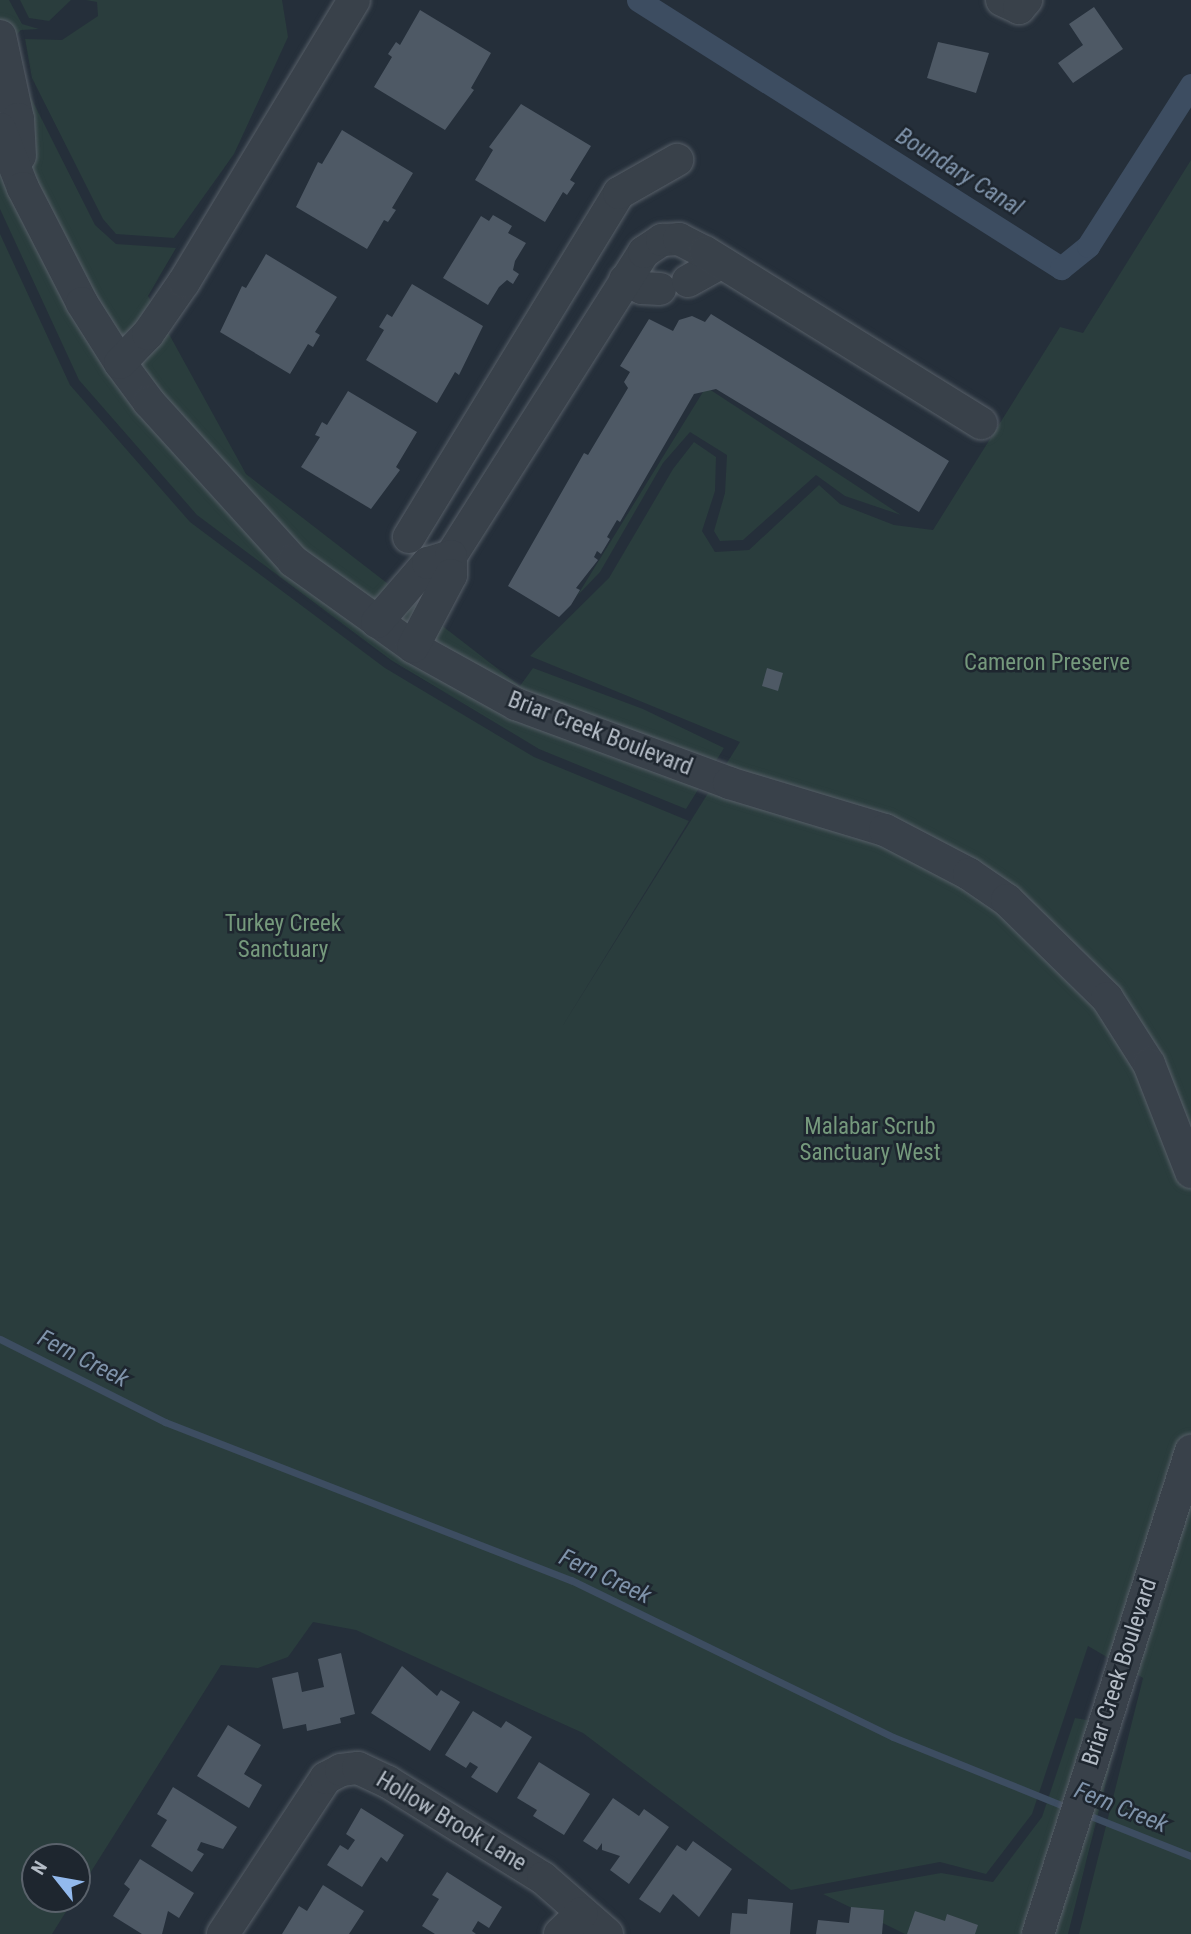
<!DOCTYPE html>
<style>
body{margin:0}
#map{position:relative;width:1191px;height:1934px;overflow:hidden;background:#252f3a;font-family:"Roboto Condensed",sans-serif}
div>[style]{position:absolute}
.green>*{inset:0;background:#2a3d3d}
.stream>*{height:7px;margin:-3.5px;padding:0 3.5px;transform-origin:3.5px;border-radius:3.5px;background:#3d4d61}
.canal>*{height:23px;margin:-11.5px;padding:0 11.5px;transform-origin:11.5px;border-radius:11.5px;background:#3d4d61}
.building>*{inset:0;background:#4e5965}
.roads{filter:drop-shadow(0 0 2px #575f68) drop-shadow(0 0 2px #575f68)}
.minor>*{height:32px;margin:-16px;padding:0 16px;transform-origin:16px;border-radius:16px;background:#39414a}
span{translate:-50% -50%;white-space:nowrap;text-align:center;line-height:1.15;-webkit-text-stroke:5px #1e262f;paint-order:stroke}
.park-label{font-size:23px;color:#75997c}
.street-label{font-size:23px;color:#b4bcc6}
.water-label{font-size:24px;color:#7f93aa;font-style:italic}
.north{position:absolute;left:21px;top:1843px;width:70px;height:70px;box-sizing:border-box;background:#1e262f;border:2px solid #5a626b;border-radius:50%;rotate:301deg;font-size:19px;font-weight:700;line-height:28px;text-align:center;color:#b4bcc6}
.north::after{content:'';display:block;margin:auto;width:24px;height:32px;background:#92b9ed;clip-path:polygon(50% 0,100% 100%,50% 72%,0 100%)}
</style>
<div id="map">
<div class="green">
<i style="clip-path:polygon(0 0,9px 0,22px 24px,39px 29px,21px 30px,15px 36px,23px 82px,95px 225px,116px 244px,176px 248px,148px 296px,246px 474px,520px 686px,533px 668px,643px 709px,724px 748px,686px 809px,539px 749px,391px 660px,197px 515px,79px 380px,0 209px)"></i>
<i style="clip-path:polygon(20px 0,71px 0,49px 21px,29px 18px)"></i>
<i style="clip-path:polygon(86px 0,282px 0,288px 37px,234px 154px,174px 238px,116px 234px,103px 219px,32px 78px,25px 39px,62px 40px,98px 16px,97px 2px)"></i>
<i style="clip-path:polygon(1191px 160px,1191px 1934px,1079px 1934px,1143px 1678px,1088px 1646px,1032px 1814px,986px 1874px,940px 1862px,791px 1890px,583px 1733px,356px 1630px,313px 1622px,288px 1657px,258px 1668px,221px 1665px,77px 1894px,77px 1857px,35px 1857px,35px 1899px,74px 1899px,52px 1934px,0 1934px,0 234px,70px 385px,190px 522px,385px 668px,534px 757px,689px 821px,560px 1030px,740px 742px,530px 656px,609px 578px,673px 469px,694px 442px,716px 457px,715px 491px,702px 531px,715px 552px,749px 550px,819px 485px,840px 504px,894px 525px,933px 530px,1060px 327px,1083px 333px)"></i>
<i style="clip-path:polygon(706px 387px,901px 515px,845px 496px,816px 475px,743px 540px,720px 541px,714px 531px,725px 493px,727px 455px,690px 432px,663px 463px,600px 572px,577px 596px)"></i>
<i style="clip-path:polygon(1075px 1718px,1120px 1726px,1068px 1934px,905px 1934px,823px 1894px,941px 1873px,993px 1882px,1042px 1817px)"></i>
</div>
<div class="stream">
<i style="left:0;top:1339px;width:185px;rotate:26.7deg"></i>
<i style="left:165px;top:1422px;width:436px;rotate:21.3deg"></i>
<i style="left:571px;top:1580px;width:358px;rotate:26deg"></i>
<i style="left:893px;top:1737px;width:190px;rotate:22deg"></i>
<i style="left:1083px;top:1813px;width:116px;rotate:21.7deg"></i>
</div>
<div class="canal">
<i style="left:638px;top:0;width:501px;rotate:32.36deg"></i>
<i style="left:1061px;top:268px;width:35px;rotate:-39deg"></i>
<i style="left:1088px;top:246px;width:191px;rotate:-57.4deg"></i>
</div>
<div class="building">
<i style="clip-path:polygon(1094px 7px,1123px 49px,1073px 83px,1058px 63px,1083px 45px,1069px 24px)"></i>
<i style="clip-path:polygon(420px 10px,491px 53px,471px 88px,474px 90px,445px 130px,374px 87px,392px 57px,388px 54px,396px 42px,400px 45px)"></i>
<i style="clip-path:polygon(938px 42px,989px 53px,976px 93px,927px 78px)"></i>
<i style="clip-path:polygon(521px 104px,591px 146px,570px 180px,575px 183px,567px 195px,563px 192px,545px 222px,475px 180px,493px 150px,489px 147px)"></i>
<i style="clip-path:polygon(342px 130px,413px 173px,392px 208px,396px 210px,388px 222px,384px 220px,367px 249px,296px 207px,318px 162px,322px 164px)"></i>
<i style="clip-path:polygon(493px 215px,512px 226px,508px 233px,526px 243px,515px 261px,513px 270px,519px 274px,513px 284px,507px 280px,499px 287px,488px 305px,443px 278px,481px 216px,489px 221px)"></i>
<i style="clip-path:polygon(266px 254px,337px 297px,315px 332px,320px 335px,313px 347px,308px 344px,290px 374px,220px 332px,242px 286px,246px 288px)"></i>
<i style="clip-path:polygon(412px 284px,483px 326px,459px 375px,455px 372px,437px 403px,366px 360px,384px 330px,379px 327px,387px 314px,392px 317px)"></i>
<i style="clip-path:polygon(711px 314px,949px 461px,919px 512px,716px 389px,694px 394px,620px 522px,617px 520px,607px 537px,610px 539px,601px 554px,597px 551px,594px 557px,598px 560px,576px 588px,580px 590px,571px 605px,559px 617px,508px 586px,584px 453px,588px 455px,628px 388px,624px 382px,630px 372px,620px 366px,649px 319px,673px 331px,679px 320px,692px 316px,705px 322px)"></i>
<i style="clip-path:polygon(348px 391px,417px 432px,396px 467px,400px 470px,371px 509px,301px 467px,320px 437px,315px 435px,322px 422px,327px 425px)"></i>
<i style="clip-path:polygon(767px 668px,783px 673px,778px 691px,762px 686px)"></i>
<i style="clip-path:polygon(341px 1653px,355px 1714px,340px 1718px,341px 1723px,307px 1731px,306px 1724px,283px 1729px,272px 1678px,298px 1672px,302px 1692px,324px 1687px,318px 1659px)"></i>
<i style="clip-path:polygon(402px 1666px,437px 1696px,441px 1690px,460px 1702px,430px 1751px,371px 1713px)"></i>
<i style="clip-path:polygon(473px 1711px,501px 1728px,506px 1721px,532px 1737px,497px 1793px,471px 1777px,478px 1767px,470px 1762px,466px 1768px,445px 1755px)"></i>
<i style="clip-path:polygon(228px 1725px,261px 1745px,244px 1774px,262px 1785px,249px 1808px,197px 1776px)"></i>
<i style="clip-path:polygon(539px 1762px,590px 1794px,564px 1835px,533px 1816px,537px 1810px,517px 1798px)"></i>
<i style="clip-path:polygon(173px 1787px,237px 1827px,223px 1849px,201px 1842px,197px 1850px,204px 1854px,192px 1872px,151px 1846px,167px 1820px,157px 1814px)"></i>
<i style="clip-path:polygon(613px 1798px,639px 1816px,644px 1809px,669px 1827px,629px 1884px,610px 1870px,620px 1856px,602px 1850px,602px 1843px,597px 1850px,583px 1841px)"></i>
<i style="clip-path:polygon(361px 1808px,404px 1835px,387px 1862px,381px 1857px,362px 1887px,327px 1865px,340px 1845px,348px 1850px,355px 1840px,346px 1834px)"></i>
<i style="clip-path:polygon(693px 1841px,732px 1869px,699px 1917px,673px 1894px,660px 1913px,639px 1899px,677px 1845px,686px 1851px)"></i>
<i style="clip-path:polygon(140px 1859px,194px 1893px,179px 1918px,168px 1911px,162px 1934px,142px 1934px,113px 1916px,130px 1889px,124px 1884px)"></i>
<i style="clip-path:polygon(447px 1872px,502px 1907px,489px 1928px,478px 1921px,472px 1931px,476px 1934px,435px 1934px,422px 1926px,439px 1899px,432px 1895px)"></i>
<i style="clip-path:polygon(323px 1885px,364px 1911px,349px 1934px,282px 1934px,299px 1906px,307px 1911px)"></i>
<i style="clip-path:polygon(748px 1899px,793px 1903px,790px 1934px,730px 1934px,732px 1913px,747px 1914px)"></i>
<i style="clip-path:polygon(851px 1907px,884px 1910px,882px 1934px,816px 1934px,818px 1920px,849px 1923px)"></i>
<i style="clip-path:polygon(915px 1911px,945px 1921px,947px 1914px,978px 1925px,975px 1934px,907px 1934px)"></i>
</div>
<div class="roads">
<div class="minor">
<i style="left:1002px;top:0;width:19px;rotate:25deg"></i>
<i style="left:1019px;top:8px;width:11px;rotate:-49deg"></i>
<i style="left:0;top:36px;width:85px;rotate:77.8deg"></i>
<i style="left:18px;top:119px;width:37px;rotate:87deg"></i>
<i style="left:0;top:129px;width:63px;rotate:68.7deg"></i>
<i style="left:23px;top:188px;width:129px;rotate:62.8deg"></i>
<i style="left:82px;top:303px;width:71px;rotate:57.7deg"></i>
<i style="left:120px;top:363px;width:49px;rotate:53.4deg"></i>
<i style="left:149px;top:402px;width:215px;rotate:47.8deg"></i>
<i style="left:293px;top:561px;width:148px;rotate:35.6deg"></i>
<i style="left:413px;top:647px;width:118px;rotate:29deg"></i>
<i style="left:516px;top:704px;width:227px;rotate:20.3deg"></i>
<i style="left:729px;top:783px;width:163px;rotate:16.8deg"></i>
<i style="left:885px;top:830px;width:95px;rotate:27.6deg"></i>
<i style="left:969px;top:874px;width:46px;rotate:34.4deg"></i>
<i style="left:1007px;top:900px;width:140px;rotate:44.4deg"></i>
<i style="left:1107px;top:998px;width:78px;rotate:57.5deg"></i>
<i style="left:1149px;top:1064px;width:116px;rotate:68.7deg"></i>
<i style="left:625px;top:280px;width:19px;rotate:25deg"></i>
<i style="left:642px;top:288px;width:18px;rotate:3deg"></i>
<i style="left:688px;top:281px;width:38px;rotate:-29deg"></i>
<i style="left:120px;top:363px;width:40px;rotate:-46deg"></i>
<i style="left:148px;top:334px;width:63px;rotate:-55.3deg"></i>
<i style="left:184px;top:282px;width:329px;rotate:-58.9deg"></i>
<i style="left:409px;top:537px;width:403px;rotate:-58.6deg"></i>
<i style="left:619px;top:193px;width:67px;rotate:-29.6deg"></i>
<i style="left:451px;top:556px;width:360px;rotate:-57.6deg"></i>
<i style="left:644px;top:252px;width:22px;rotate:-34deg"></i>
<i style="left:662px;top:240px;width:17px;rotate:-3deg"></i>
<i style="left:679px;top:239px;width:29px;rotate:27deg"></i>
<i style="left:705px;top:252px;width:325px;rotate:31.8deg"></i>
<i style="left:377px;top:622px;width:78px;rotate:-49.2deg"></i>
<i style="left:428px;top:563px;width:24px;rotate:-17deg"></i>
<i style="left:451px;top:556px;width:19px;rotate:90deg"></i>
<i style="left:451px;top:575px;width:81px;rotate:117.8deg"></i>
<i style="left:223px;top:1934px;width:187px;rotate:-56.6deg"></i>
<i style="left:326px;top:1778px;width:17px;rotate:-28deg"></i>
<i style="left:341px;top:1770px;width:17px;rotate:-7deg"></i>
<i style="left:358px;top:1768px;width:33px;rotate:25deg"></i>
<i style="left:388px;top:1782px;width:182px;rotate:31.8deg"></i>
<i style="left:543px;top:1878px;width:85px;rotate:41.2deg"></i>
<i style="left:560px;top:1934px;width:30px;rotate:-44deg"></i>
<i style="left:1038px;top:1934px;width:507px;rotate:-72.42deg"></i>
</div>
</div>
<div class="park-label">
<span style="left:1047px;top:663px">Cameron Preserve</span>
<span style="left:283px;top:937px">Turkey Creek<br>Sanctuary</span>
<span style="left:870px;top:1140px">Malabar Scrub<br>Sanctuary West</span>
</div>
<div class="street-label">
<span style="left:600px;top:734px;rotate:21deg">Briar Creek Boulevard</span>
<span style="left:1120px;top:1672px;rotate:-72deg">Briar Creek Boulevard</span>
<span style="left:451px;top:1822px;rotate:31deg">Hollow Brook Lane</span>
</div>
<div class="water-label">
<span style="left:959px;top:172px;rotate:32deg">Boundary Canal</span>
<span style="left:83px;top:1359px;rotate:27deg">Fern Creek</span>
<span style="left:605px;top:1577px;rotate:25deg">Fern Creek</span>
<span style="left:1121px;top:1808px;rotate:22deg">Fern Creek</span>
</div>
<div class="north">N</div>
</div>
